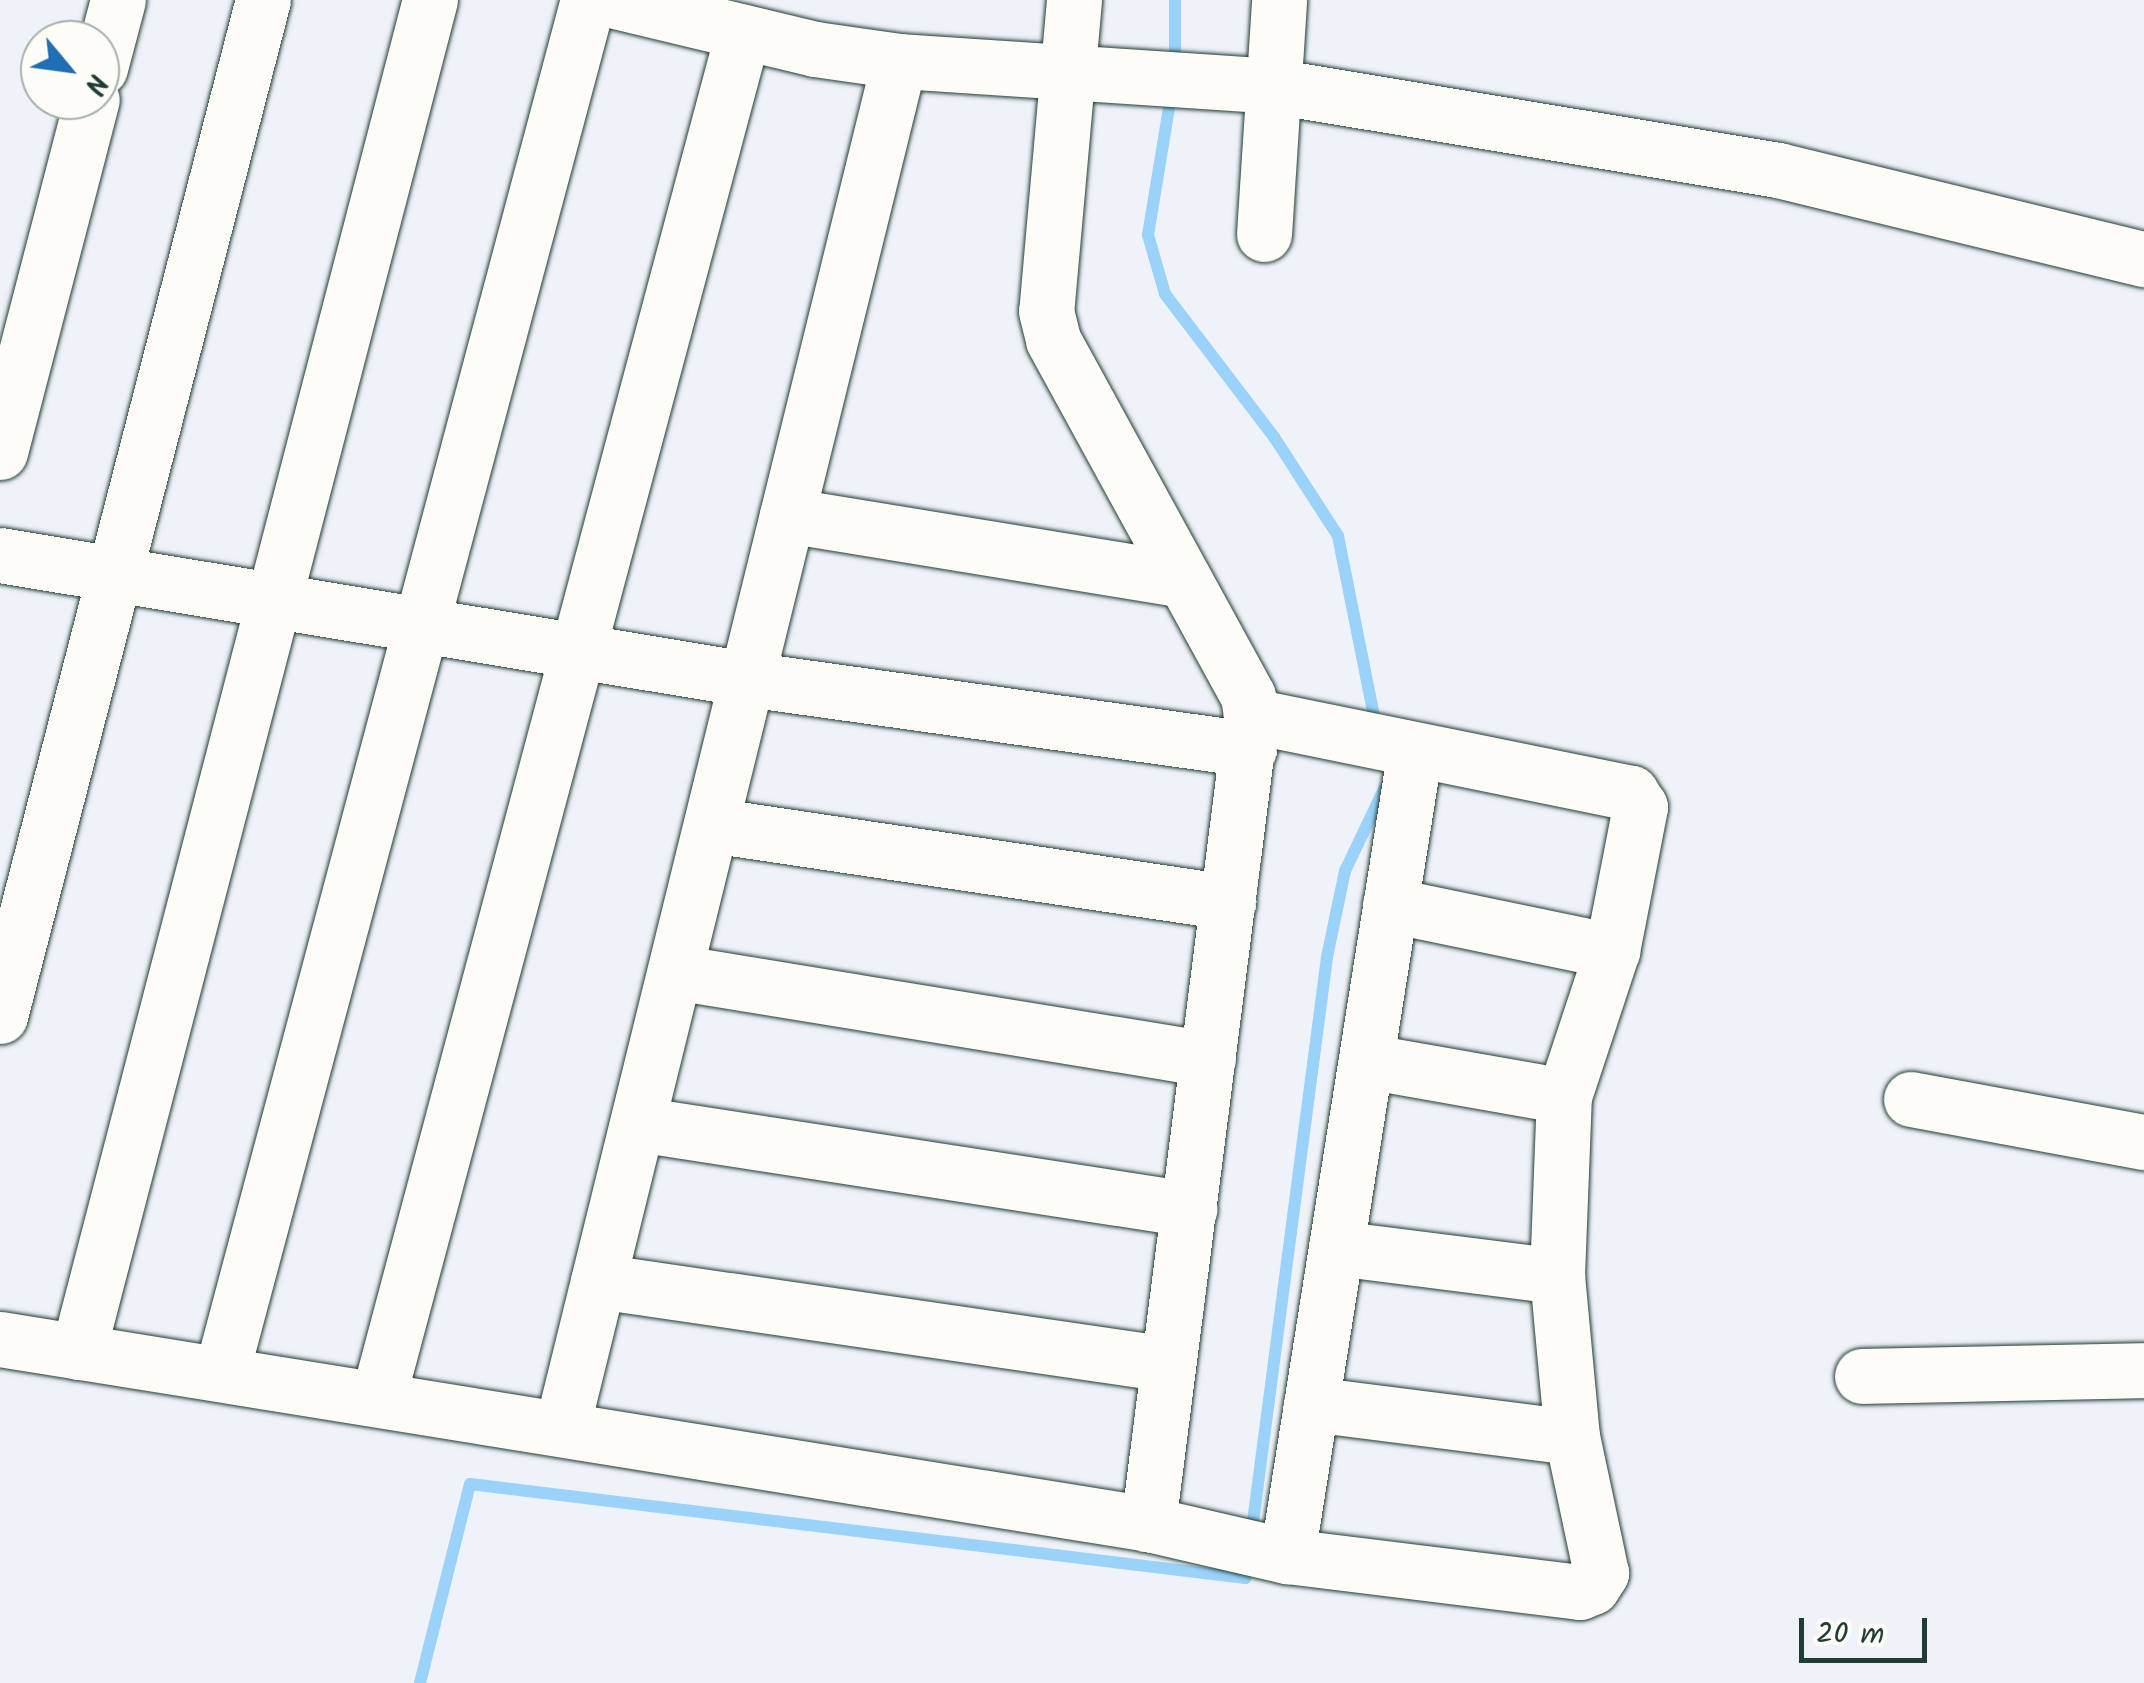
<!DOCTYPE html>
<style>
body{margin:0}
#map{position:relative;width:2144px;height:1683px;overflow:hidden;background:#eff2f8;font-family:Kalam,sans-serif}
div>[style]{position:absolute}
.stream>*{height:12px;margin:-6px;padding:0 6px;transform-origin:6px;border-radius:6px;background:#9ad2f9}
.roads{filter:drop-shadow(0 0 2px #1f3d34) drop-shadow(0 0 2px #1f3d34)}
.minor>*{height:55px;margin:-27.5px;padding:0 27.5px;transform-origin:27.5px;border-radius:27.5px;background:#fdfcf7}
span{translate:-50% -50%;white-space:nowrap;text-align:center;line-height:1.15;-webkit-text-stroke:8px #fdfcf7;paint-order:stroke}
.north{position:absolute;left:20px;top:20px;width:100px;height:100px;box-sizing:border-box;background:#fdfcf7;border:2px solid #a4b0a9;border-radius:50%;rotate:119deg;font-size:28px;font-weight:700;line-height:40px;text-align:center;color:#1f3d34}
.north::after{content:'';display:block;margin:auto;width:35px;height:45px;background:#1f6fb2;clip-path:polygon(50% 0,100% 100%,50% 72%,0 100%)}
.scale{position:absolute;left:1799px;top:1618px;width:128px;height:45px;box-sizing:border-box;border:5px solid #1f3d34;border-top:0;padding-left:12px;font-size:30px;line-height:35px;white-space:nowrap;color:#1f3d34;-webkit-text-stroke:8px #fdfcf7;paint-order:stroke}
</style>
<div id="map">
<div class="stream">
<i style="left:1175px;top:0;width:53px;rotate:90deg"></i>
<i style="left:1169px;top:108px;width:129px;rotate:99.4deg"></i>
<i style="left:1148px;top:235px;width:61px;rotate:73.9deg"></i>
<i style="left:1165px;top:294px;width:180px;rotate:52.7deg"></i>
<i style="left:1274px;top:437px;width:118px;rotate:57.1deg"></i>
<i style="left:1338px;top:536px;width:195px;rotate:78.7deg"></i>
<i style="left:1251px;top:1537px;width:585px;rotate:-82.53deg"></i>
<i style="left:1327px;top:957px;width:88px;rotate:-78.2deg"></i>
<i style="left:1345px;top:871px;width:93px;rotate:-64.5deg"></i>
<i style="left:420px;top:1683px;width:205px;rotate:-75.9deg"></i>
<i style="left:470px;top:1484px;width:781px;rotate:6.92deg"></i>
<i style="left:1245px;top:1578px;width:17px;rotate:-83deg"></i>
</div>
<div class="roads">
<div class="minor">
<i style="left:611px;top:0;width:210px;rotate:13.5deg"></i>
<i style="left:815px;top:49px;width:85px;rotate:8.1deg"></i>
<i style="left:899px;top:61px;width:375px;rotate:3.8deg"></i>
<i style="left:1273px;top:86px;width:512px;rotate:9.44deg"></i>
<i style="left:1778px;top:170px;width:377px;rotate:13.7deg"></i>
<i style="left:1074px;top:0;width:312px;rotate:95.1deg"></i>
<i style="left:1046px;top:311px;width:30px;rotate:76deg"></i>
<i style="left:1053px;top:340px;width:406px;rotate:61.3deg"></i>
<i style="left:1248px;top:696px;width:20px;rotate:81deg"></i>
<i style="left:1251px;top:716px;width:815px;rotate:97.26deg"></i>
<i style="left:100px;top:68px;width:70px;rotate:-75.2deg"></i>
<i style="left:1264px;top:234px;width:234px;rotate:-86.3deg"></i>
<i style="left:0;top:452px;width:364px;rotate:-75.4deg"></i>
<i style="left:787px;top:515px;width:402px;rotate:9.3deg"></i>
<i style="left:0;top:555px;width:757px;rotate:9.43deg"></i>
<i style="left:747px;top:679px;width:507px;rotate:7.94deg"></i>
<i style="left:711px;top:825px;width:523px;rotate:8.47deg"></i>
<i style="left:1390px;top:905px;width:227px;rotate:11.7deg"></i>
<i style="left:675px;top:972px;width:540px;rotate:9.27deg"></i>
<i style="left:0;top:1016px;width:1049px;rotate:-75.49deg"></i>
<i style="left:1366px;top:1061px;width:201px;rotate:10deg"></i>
<i style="left:1911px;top:1099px;width:237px;rotate:10.5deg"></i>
<i style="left:638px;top:1124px;width:558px;rotate:8.77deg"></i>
<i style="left:1336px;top:1248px;width:223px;rotate:7.2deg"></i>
<i style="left:598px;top:1281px;width:576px;rotate:8.28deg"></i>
<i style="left:0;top:1339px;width:1163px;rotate:9.15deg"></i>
<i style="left:1148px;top:1524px;width:143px;rotate:13deg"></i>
<i style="left:1287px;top:1556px;width:295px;rotate:7deg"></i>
<i style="left:1580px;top:1592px;width:13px;rotate:-23deg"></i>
<i style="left:1592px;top:1587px;width:17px;rotate:-57deg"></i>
<i style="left:1601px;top:1573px;width:139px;rotate:-102deg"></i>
<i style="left:1572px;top:1437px;width:162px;rotate:-95.3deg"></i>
<i style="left:1557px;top:1276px;width:180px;rotate:-87.8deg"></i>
<i style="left:1564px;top:1096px;width:153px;rotate:-71.7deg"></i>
<i style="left:1612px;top:951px;width:147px;rotate:-79deg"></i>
<i style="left:1640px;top:807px;width:17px;rotate:-123deg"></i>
<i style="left:1631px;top:793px;width:388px;rotate:-168.5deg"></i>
<i style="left:78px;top:1352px;width:1397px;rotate:-75.41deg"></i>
<i style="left:221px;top:1374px;width:1422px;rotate:-75.05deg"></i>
<i style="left:1862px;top:1376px;width:282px;rotate:-1.2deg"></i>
<i style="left:378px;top:1398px;width:1414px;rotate:-75.04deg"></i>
<i style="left:1311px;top:1404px;width:263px;rotate:7.2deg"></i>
<i style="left:562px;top:1427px;width:1407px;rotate:-76.14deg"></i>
<i style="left:1287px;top:1556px;width:816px;rotate:-80.98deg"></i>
</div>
</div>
<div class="north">N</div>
<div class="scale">20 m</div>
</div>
